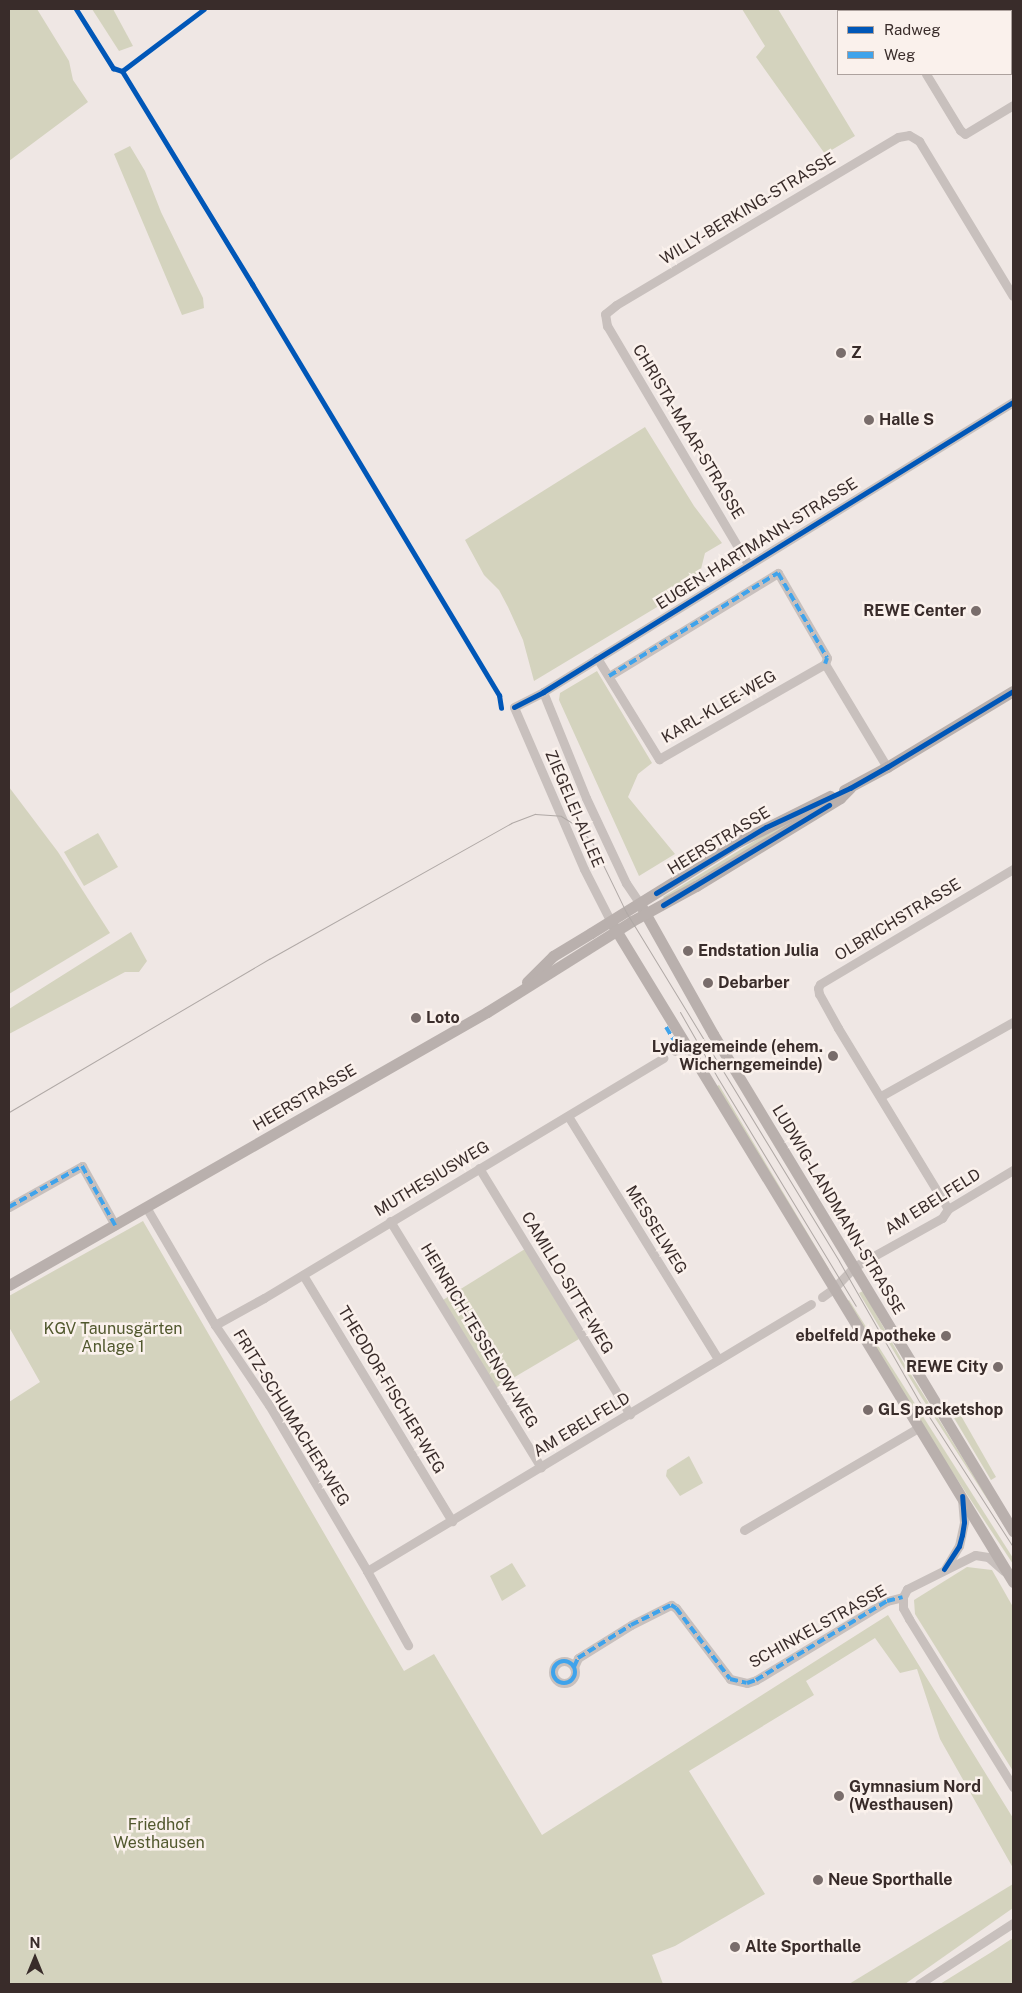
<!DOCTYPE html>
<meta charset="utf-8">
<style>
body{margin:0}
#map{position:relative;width:1022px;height:1993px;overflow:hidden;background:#efe7e4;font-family:"Public Sans",sans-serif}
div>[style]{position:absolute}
.green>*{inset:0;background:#d4d3be}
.street>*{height:9px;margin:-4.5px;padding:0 4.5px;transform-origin:4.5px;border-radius:4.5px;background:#c8c0bd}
.street>.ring{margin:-4.5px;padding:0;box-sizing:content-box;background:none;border:9px solid #c8c0bd;border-radius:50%}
.secondary>*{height:11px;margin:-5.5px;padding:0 5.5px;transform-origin:5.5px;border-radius:5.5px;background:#b9b0ad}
.tram>*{height:1px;margin:-0.5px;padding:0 0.5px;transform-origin:0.5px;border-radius:0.5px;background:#b0a9a6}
.quiet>*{height:4px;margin-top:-2px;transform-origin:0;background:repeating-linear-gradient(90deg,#3fa3eb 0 8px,transparent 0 12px)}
.quiet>.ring{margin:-2px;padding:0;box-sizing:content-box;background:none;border:4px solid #3fa3eb;border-radius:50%}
.cycleway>*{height:5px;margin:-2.5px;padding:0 2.5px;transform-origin:2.5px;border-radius:2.5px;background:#0057b8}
.dots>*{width:14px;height:14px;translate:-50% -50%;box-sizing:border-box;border:2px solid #faf1ec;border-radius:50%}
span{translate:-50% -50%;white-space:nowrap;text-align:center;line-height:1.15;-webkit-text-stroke:5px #faf1ec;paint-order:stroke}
.street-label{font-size:16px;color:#392c2a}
.poi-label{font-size:16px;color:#392c2a;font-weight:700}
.left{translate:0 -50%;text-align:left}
.right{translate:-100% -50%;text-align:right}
.park-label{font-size:16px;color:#51582e}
.frame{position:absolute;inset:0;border:10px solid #392c2a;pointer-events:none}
.legend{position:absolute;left:837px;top:10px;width:175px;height:65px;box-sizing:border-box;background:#faf1ec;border:1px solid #ada29e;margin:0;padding:6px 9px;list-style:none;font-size:15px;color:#392c2a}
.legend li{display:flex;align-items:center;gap:10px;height:25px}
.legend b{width:25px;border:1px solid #ada29e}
.north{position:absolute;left:10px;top:1933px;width:50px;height:50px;-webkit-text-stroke:4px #faf1ec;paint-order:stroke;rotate:0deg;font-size:14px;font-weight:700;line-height:20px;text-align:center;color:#392c2a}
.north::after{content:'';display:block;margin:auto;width:18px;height:22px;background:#392c2a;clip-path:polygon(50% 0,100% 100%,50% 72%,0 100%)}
</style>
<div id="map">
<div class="green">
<i style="clip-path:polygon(9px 9px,37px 9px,69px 61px,73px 80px,88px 102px,9px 161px)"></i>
<i style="clip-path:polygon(92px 9px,113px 9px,133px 46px,119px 51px)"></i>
<i style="clip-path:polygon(742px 9px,778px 9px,855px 136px,825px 154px,756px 57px,765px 46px)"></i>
<i style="clip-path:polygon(130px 146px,145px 171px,161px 212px,203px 298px,204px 308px,182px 315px,114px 154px)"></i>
<i style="clip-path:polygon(645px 427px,694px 506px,722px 543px,705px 553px,701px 569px,702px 580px,534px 681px,523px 640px,508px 607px,499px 590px,484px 575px,465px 540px)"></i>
<i style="clip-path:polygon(597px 671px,652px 763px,638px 774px,628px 797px,675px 854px,639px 876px,559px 700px,560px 693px)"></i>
<i style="clip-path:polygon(9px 787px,58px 852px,110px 933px,9px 994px)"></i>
<i style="clip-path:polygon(815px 809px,665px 899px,663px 897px,789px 820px)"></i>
<i style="clip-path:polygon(98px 833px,118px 867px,84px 886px,64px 852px)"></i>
<i style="clip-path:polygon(131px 932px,147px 961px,139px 972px,125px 972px,9px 1034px,9px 1009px)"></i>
<i style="clip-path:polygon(719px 1085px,829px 1269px,827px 1270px,717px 1086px)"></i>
<i style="clip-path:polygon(143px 1221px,404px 1671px,434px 1654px,542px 1835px,888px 1615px,1013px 1818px,1013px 1868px,940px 1739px,917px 1669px,900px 1673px,875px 1638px,806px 1681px,814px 1695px,689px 1771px,765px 1894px,675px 1946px,652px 1955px,663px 1984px,9px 1984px,9px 1402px,40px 1382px,9px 1327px,9px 1296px)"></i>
<i style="clip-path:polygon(525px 1249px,579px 1339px,496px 1388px,443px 1300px)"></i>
<i style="clip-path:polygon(863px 1291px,902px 1360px,1013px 1539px,920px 1395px,859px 1293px)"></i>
<i style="clip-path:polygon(849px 1300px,1013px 1558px,1013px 1564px,947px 1464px,846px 1302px)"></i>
<i style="clip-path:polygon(960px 1414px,996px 1477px,991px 1480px,954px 1418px)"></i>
<i style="clip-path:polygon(689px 1456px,703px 1483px,680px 1496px,666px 1476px,667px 1470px)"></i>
<i style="clip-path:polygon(512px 1563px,526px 1586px,502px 1601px,490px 1576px)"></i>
<i style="clip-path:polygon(967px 1567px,992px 1570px,1013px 1607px,1013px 1771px,915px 1614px,914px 1600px)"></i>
<i style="clip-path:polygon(1013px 1884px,1013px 1908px,905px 1984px,849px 1984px)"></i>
<i style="clip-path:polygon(1013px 1938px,1013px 1984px,940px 1984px,990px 1953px)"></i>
</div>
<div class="street">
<i style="left:887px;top:9px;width:2px;rotate:63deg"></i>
<i style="left:926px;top:74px;width:66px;rotate:58.7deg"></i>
<i style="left:960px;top:130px;width:6px;rotate:39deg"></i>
<i style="left:965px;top:134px;width:56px;rotate:-31.1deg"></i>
<i style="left:748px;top:564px;width:277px;rotate:-120.6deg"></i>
<i style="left:607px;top:326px;width:12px;rotate:-99deg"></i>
<i style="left:605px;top:314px;width:14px;rotate:-39deg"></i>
<i style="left:616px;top:305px;width:328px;rotate:-30.8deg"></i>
<i style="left:898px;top:137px;width:11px;rotate:-10deg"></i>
<i style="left:909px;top:135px;width:12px;rotate:31deg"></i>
<i style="left:919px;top:141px;width:181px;rotate:58.8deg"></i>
<i style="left:597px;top:658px;width:119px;rotate:58.5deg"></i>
<i style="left:659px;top:759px;width:191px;rotate:-29.8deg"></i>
<i style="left:825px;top:664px;width:120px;rotate:59deg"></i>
<i style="left:609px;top:676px;width:198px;rotate:-31.4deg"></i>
<i style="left:778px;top:573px;width:98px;rotate:60deg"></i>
<i style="left:827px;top:658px;width:6px;rotate:108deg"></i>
<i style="left:543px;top:692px;width:114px;rotate:67.9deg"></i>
<i style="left:586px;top:798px;width:94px;rotate:64.8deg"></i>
<i style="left:626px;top:883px;width:25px;rotate:56deg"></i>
<i style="left:611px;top:922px;width:59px;rotate:-117deg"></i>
<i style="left:584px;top:869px;width:176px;rotate:-113.4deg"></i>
<i style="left:514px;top:707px;width:33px;rotate:-27deg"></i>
<i style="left:543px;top:692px;width:552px;rotate:-31.68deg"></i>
<i style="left:675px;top:1051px;width:12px;rotate:-20deg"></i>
<i style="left:881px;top:1096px;width:151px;rotate:-29.3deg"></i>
<i style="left:568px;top:1116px;width:286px;rotate:58.3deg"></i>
<i style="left:479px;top:1168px;width:289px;rotate:58.5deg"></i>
<i style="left:9px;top:1207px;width:84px;rotate:-29.3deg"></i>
<i style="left:82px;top:1166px;width:68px;rotate:60.8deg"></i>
<i style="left:146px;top:1207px;width:137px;rotate:59.7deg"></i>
<i style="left:215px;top:1325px;width:97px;rotate:56deg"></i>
<i style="left:269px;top:1405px;width:193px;rotate:59.4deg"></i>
<i style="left:367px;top:1571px;width:85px;rotate:61deg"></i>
<i style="left:948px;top:1209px;width:212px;rotate:-121.3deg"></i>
<i style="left:838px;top:1028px;width:39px;rotate:-119deg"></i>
<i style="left:819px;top:994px;width:6px;rotate:-99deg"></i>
<i style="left:818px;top:988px;width:4px;rotate:-63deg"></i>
<i style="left:820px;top:984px;width:225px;rotate:-30.8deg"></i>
<i style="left:390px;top:1221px;width:289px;rotate:58.5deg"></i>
<i style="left:303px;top:1275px;width:288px;rotate:58.8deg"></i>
<i style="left:822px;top:1297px;width:14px;rotate:-36deg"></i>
<i style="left:833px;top:1289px;width:30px;rotate:-46deg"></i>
<i style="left:854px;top:1267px;width:101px;rotate:-29.1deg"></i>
<i style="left:942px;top:1218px;width:11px;rotate:-56deg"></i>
<i style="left:948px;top:1209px;width:76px;rotate:-31deg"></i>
<i style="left:215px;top:1325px;width:56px;rotate:-28.9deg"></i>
<i style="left:264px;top:1298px;width:466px;rotate:-31deg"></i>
<i style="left:744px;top:1530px;width:202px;rotate:-30.4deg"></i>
<i style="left:945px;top:1569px;width:27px;rotate:-59deg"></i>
<i style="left:959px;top:1546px;width:25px;rotate:-78deg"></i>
<i style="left:964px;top:1522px;width:23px;rotate:-95deg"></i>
<i style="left:367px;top:1571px;width:518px;rotate:-31.02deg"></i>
<i style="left:1004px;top:1571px;width:21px;rotate:-139deg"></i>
<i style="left:988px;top:1557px;width:13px;rotate:-171deg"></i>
<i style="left:975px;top:1555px;width:76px;rotate:153.4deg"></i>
<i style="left:907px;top:1589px;width:9px;rotate:117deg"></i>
<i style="left:903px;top:1597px;width:11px;rotate:90deg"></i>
<i style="left:903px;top:1608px;width:13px;rotate:61deg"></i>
<i style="left:909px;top:1619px;width:198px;rotate:58.2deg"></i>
<i class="ring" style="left:553px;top:1661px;width:13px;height:13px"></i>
<i style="left:574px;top:1667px;width:10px;rotate:-66deg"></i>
<i style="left:578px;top:1658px;width:62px;rotate:-31.9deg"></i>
<i style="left:631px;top:1625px;width:45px;rotate:-26.6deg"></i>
<i style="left:671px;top:1605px;width:6px;rotate:31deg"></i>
<i style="left:676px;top:1608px;width:89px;rotate:52.7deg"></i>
<i style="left:730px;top:1679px;width:17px;rotate:13deg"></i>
<i style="left:747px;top:1683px;width:9px;rotate:-18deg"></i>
<i style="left:756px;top:1680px;width:153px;rotate:-31.1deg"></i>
<i style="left:887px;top:1601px;width:16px;rotate:-14deg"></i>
<i style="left:919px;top:1984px;width:112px;rotate:-33deg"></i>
</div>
<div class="secondary">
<i style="left:844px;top:790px;width:49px;rotate:-28.1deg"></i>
<i style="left:887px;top:767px;width:147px;rotate:-31.1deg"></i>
<i style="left:640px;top:904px;width:149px;rotate:60.7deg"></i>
<i style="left:713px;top:1034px;width:581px;rotate:58.88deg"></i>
<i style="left:611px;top:922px;width:773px;rotate:58.65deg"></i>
<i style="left:527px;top:982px;width:37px;rotate:-45deg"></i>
<i style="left:553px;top:956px;width:44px;rotate:-31.2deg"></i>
<i style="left:591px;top:933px;width:173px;rotate:-31.8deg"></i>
<i style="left:738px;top:842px;width:103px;rotate:-26.6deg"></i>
<i style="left:9px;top:1285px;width:550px;rotate:-29.73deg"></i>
<i style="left:487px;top:1012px;width:171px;rotate:-32.1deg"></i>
<i style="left:632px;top:921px;width:73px;rotate:-28.7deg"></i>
<i style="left:696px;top:886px;width:169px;rotate:-31.4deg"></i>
<i style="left:840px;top:798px;width:14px;rotate:-45deg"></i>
</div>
<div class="tram">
<i style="left:680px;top:1012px;width:78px;rotate:60.2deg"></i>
<i style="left:719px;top:1080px;width:264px;rotate:58.8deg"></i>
<i style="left:9px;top:1112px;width:302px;rotate:-30.5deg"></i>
<i style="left:269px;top:959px;width:278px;rotate:-29.3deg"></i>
<i style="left:511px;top:823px;width:26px;rotate:-21deg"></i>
<i style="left:535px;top:814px;width:26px;rotate:4deg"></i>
<i style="left:561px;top:816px;width:22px;rotate:32deg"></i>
<i style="left:580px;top:828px;width:21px;rotate:51deg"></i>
<i style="left:593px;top:844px;width:76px;rotate:64.1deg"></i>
<i style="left:626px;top:912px;width:409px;rotate:58.6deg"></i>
<i style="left:839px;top:1261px;width:161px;rotate:60.3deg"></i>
<i style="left:919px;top:1401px;width:174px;rotate:57.2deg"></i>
</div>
<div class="quiet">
<i style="left:609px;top:676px;width:198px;rotate:-31.4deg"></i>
<i style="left:778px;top:573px;width:98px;rotate:60deg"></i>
<i style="left:827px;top:658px;width:6px;rotate:108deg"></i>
<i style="left:666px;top:1027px;width:17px;rotate:59deg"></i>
<i style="left:9px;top:1207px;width:84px;rotate:-29.3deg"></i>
<i style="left:82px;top:1166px;width:68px;rotate:60.8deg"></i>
<i class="ring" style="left:553px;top:1661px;width:18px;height:18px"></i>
<i style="left:574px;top:1667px;width:10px;rotate:-66deg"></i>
<i style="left:578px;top:1658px;width:62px;rotate:-31.9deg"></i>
<i style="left:631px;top:1625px;width:45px;rotate:-26.6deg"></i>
<i style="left:671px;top:1605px;width:6px;rotate:31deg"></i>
<i style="left:676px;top:1608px;width:89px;rotate:52.7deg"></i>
<i style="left:730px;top:1679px;width:17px;rotate:13deg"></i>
<i style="left:747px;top:1683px;width:9px;rotate:-18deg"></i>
<i style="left:756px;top:1680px;width:153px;rotate:-31.1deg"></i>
<i style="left:887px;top:1601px;width:16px;rotate:-14deg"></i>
</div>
<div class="cycleway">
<i style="left:76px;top:9px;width:70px;rotate:57.9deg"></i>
<i style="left:113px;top:68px;width:9px;rotate:18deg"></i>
<i style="left:122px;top:71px;width:250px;rotate:58.6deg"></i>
<i style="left:252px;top:284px;width:480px;rotate:59deg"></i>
<i style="left:499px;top:695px;width:13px;rotate:81deg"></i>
<i style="left:122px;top:71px;width:103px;rotate:-37.1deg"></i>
<i style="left:514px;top:707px;width:33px;rotate:-27deg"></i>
<i style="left:543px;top:692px;width:552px;rotate:-31.68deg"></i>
<i style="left:656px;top:893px;width:128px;rotate:-31deg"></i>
<i style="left:766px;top:827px;width:93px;rotate:-24.9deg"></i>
<i style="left:850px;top:788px;width:43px;rotate:-29.6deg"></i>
<i style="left:887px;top:767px;width:147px;rotate:-31.1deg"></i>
<i style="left:663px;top:905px;width:194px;rotate:-31.1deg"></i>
<i style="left:944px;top:1569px;width:27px;rotate:-57deg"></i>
<i style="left:959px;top:1546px;width:11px;rotate:-75deg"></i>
<i style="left:962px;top:1535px;width:13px;rotate:-81deg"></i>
<i style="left:964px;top:1522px;width:26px;rotate:-94deg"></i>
</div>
<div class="dots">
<i style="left:841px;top:353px;background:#796d6b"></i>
<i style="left:869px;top:420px;background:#796d6b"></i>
<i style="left:976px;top:611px;background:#796d6b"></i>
<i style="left:688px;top:951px;background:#796d6b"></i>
<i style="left:708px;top:983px;background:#796d6b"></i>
<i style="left:416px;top:1018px;background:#796d6b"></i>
<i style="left:833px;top:1056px;background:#796d6b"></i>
<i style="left:946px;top:1336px;background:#796d6b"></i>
<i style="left:998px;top:1367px;background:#796d6b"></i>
<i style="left:868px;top:1410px;background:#796d6b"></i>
<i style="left:839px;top:1796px;background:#796d6b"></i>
<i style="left:818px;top:1880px;background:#796d6b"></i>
<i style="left:735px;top:1947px;background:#796d6b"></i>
</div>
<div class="street-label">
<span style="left:748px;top:209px;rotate:-31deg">WILLY-BERKING-STRASSE</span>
<span style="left:688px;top:432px;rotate:59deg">CHRISTA-MAAR-STRASSE</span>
<span style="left:757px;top:544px;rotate:-32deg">EUGEN-HARTMANN-STRASSE</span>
<span style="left:719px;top:707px;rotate:-30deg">KARL-KLEE-WEG</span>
<span style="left:574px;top:809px;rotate:67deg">ZIEGELEI-ALLEE</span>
<span style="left:719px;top:841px;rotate:-31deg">HEERSTRASSE</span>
<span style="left:898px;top:920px;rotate:-31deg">OLBRICHSTRASSE</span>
<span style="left:305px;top:1098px;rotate:-30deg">HEERSTRASSE</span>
<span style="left:432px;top:1179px;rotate:-31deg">MUTHESIUSWEG</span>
<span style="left:933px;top:1202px;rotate:-32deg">AM EBELFELD</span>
<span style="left:838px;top:1210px;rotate:59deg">LUDWIG-LANDMANN-STRASSE</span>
<span style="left:656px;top:1230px;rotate:58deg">MESSELWEG</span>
<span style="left:567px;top:1283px;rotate:59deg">CAMILLO-SITTE-WEG</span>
<span style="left:479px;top:1336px;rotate:59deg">HEINRICH-TESSENOW-WEG</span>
<span style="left:391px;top:1390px;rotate:59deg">THEODOR-FISCHER-WEG</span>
<span style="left:291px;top:1418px;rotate:58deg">FRITZ-SCHUMACHER-WEG</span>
<span style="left:582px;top:1425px;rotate:-31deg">AM EBELFELD</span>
<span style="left:818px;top:1627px;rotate:-29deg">SCHINKELSTRASSE</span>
</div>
<div class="poi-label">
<span class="left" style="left:851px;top:353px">Z</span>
<span class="left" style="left:879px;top:420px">Halle S</span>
<span class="right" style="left:966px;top:611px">REWE Center</span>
<span class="left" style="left:698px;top:951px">Endstation Julia</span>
<span class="left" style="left:718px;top:983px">Debarber</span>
<span class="left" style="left:426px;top:1018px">Loto</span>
<span class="right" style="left:823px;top:1056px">Lydiagemeinde (ehem.<br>Wicherngemeinde)</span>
<span class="right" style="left:936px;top:1336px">ebelfeld Apotheke</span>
<span class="right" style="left:988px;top:1367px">REWE City</span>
<span class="left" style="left:878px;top:1410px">GLS packetshop</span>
<span class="left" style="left:849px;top:1796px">Gymnasium Nord<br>(Westhausen)</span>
<span class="left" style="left:828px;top:1880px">Neue Sporthalle</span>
<span class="left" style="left:745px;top:1947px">Alte Sporthalle</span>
</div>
<div class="park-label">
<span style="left:113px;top:1338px">KGV Taunusgärten<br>Anlage 1</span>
<span style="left:159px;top:1834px">Friedhof<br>Westhausen</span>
</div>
<div class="frame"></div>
<ul class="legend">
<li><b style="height:6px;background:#0057b8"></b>Radweg</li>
<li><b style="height:6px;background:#3fa3eb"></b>Weg</li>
</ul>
<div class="north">N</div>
</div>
